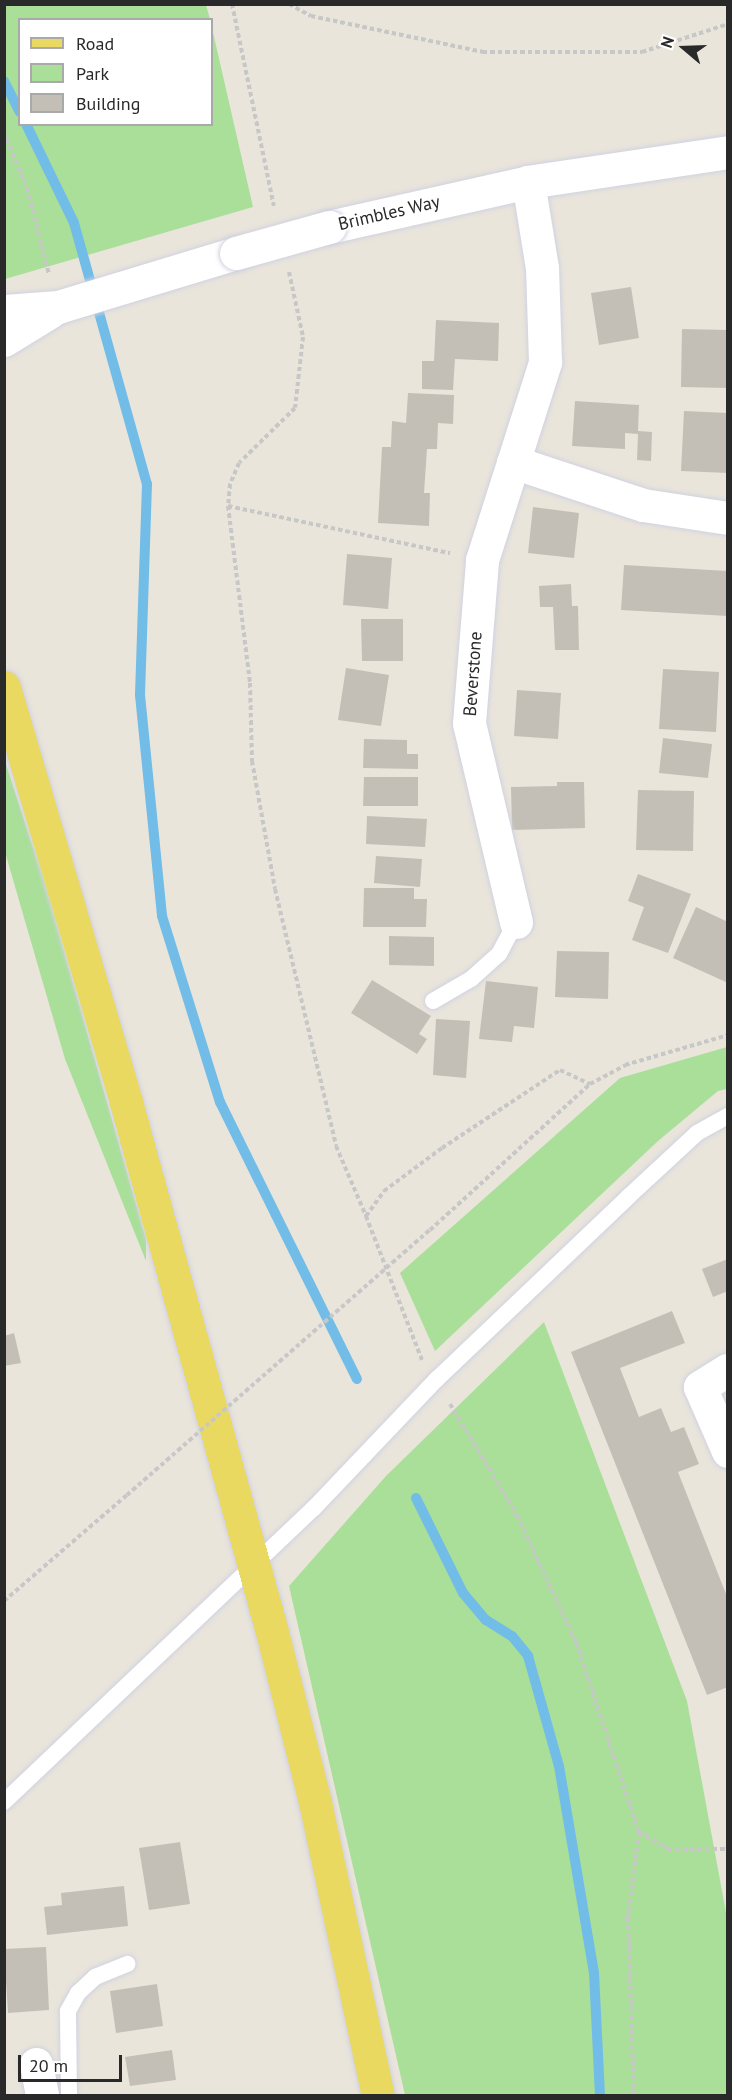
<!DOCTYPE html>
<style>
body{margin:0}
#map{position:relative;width:732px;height:2100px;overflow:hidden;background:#eae5db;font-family:"PT Sans",sans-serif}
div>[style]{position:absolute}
.green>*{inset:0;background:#a9df99}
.stream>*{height:10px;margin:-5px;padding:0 5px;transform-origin:5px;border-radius:5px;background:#72bce8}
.building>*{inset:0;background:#c3bfb7}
.path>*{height:4px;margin-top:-2px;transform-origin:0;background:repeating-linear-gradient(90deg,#c7c7c7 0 4.5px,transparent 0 7.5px)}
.roads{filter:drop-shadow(0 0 2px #d0d2e1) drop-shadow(0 0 2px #d0d2e1)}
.service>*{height:16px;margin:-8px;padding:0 8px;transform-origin:8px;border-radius:8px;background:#fff}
.minor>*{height:33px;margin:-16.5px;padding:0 16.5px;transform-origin:16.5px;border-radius:16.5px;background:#fff}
.tertiary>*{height:33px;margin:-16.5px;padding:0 16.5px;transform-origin:16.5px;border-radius:16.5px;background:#fff}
.primary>*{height:33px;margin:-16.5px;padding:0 16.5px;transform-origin:16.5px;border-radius:16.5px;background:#ead961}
.path-bridge>*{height:4px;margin-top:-2px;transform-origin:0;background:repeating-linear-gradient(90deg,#c7c7c7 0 4.5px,transparent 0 7.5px)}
.bridges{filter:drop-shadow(0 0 2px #d0d2e1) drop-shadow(0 0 2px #d0d2e1)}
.tertiary-bridge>*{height:33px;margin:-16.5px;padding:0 16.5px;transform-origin:16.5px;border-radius:16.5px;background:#fff}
span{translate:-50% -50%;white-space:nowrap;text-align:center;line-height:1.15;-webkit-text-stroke:4.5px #fff;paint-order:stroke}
.street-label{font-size:18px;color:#292929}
.frame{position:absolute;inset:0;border:6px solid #292929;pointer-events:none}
.legend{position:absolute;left:18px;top:18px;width:195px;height:108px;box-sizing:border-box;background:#fff;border:2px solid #a9a9a9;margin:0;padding:8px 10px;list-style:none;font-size:18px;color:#292929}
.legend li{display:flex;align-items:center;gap:12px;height:30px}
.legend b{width:30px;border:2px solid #a9a9a9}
.north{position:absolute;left:654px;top:18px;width:60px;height:60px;-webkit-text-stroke:4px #fff;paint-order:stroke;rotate:289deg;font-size:16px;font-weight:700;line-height:24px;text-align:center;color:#292929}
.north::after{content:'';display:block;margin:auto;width:21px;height:27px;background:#292929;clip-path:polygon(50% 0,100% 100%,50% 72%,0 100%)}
.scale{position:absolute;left:18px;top:2055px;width:104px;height:27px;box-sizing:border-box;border:3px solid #292929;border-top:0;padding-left:8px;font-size:18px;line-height:21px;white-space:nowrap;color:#292929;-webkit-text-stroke:4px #fff;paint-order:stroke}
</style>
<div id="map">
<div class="green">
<i style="clip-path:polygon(5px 4px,206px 5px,210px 19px,20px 20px,20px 124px,212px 124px,212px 28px,253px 207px,5px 279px)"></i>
<i style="clip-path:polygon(4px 758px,44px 881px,146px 1239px,146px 1261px,65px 1059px,5px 852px)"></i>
<i style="clip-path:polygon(727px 1047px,727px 1089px,718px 1091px,658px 1141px,435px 1351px,400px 1273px,620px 1078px)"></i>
<i style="clip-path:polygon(544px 1322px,687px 1701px,727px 1918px,727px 2095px,405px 2095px,289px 1586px,386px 1476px)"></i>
</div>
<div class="stream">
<i style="left:4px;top:81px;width:35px;rotate:63deg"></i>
<i style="left:26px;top:124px;width:110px;rotate:64.1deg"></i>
<i style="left:74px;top:223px;width:271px;rotate:74.4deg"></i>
<i style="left:147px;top:484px;width:211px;rotate:91.9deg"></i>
<i style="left:140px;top:695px;width:222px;rotate:84.3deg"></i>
<i style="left:162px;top:916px;width:195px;rotate:72.7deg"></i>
<i style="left:220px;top:1102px;width:309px;rotate:63.7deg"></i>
<i style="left:416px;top:1498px;width:106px;rotate:63.7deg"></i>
<i style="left:463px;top:1593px;width:35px;rotate:50deg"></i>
<i style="left:486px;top:1620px;width:31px;rotate:32deg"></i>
<i style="left:512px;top:1636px;width:26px;rotate:51deg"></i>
<i style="left:528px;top:1656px;width:114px;rotate:74.3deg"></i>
<i style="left:559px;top:1766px;width:210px;rotate:80.4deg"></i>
<i style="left:594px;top:1973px;width:123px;rotate:87.2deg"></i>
</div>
<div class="building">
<i style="clip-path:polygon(631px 287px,639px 338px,599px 345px,591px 293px)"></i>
<i style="clip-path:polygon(436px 320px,499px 323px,498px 361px,455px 359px,453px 390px,422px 389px,422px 361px,434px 361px)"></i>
<i style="clip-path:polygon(682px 329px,728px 330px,728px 388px,681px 387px)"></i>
<i style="clip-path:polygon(408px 393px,454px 395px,453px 424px,438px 423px,437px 449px,427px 449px,424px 493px,430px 493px,429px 526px,378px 523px,382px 447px,391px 447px,392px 421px,406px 423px)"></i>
<i style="clip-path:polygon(575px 401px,639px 405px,638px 431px,652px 432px,651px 461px,637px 460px,638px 434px,625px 433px,625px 449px,572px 446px)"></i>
<i style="clip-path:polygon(684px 411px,728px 413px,728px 473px,681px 471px)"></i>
<i style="clip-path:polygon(533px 507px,579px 513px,574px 558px,528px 553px)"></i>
<i style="clip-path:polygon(347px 554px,392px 558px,388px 609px,343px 605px)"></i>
<i style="clip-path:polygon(624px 565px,728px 571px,728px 616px,621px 610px)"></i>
<i style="clip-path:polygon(571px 584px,572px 606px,578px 606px,579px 650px,555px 650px,553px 607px,540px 607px,539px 586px)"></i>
<i style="clip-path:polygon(361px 619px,403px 619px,403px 661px,362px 661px)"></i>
<i style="clip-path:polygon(346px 668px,389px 675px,381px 726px,338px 720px)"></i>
<i style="clip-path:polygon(663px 669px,719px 672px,716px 732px,659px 729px)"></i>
<i style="clip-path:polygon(517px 690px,561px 693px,558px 739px,514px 736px)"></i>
<i style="clip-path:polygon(663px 738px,712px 744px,708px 778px,659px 773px)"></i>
<i style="clip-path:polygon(364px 739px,407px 740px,407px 754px,418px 754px,418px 769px,363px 768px)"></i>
<i style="clip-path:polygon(364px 777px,418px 777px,418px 806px,363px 806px)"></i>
<i style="clip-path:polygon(557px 782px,584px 782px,585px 828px,512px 830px,511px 787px,557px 786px)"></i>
<i style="clip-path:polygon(638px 790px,694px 791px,693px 851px,636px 850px)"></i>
<i style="clip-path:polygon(367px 816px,427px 819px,425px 847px,366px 844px)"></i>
<i style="clip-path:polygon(376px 856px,422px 859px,420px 887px,374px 883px)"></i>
<i style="clip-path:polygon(638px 874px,691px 894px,668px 953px,632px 940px,644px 907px,628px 901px)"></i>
<i style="clip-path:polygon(364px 888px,414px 888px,414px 899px,427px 899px,426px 927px,363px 927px)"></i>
<i style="clip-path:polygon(696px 907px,728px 922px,728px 983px,673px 958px)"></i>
<i style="clip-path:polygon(389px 936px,434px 937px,434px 966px,389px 965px)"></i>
<i style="clip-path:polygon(557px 951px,609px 952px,608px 999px,555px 997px)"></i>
<i style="clip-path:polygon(372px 980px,431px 1016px,419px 1034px,427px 1039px,417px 1054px,351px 1013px)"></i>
<i style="clip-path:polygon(486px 981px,538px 987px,534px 1028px,514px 1026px,512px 1042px,479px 1039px)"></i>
<i style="clip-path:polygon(436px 1019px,470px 1021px,466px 1078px,433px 1075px)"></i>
<i style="clip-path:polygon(728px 1259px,728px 1291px,713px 1297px,702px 1269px)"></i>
<i style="clip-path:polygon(672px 1311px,685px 1343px,620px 1368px,639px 1417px,661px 1408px,671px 1432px,684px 1427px,699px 1464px,678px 1472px,728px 1599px,728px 1687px,707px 1695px,571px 1352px)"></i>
<i style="clip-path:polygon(14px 1333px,21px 1363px,4px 1366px,4px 1336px)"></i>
<i style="clip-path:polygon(180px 1842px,190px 1904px,149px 1910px,139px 1848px)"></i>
<i style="clip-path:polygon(124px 1886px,128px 1926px,47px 1935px,44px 1907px,62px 1905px,61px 1893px)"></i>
<i style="clip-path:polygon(46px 1947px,49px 2010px,8px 2013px,4px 1949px)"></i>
<i style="clip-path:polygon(157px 1984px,163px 2026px,116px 2033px,110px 1991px)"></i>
<i style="clip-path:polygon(172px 2050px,176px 2080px,130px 2086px,125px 2057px)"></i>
</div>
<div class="path">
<i style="left:232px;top:4px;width:206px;rotate:78.3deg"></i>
<i style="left:289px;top:4px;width:25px;rotate:29deg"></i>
<i style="left:311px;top:16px;width:176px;rotate:11.8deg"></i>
<i style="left:483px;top:52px;width:159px"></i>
<i style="left:642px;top:52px;width:90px;rotate:-18deg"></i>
<i style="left:4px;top:132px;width:61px;rotate:67.7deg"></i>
<i style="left:27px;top:188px;width:89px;rotate:75.7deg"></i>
<i style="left:289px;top:272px;width:66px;rotate:77.8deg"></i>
<i style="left:303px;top:337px;width:71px;rotate:96.4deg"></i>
<i style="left:295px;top:408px;width:78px;rotate:135.5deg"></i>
<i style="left:239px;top:463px;width:23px;rotate:113deg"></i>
<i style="left:230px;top:484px;width:22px;rotate:95deg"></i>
<i style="left:228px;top:506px;width:178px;rotate:82.9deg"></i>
<i style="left:250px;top:683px;width:78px;rotate:88.5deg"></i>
<i style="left:252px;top:761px;width:130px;rotate:79.8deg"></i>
<i style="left:275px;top:889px;width:264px;rotate:76.6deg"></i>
<i style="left:336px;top:1146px;width:76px;rotate:66.8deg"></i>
<i style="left:228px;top:506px;width:227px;rotate:12deg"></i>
<i style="left:430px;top:1230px;width:217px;rotate:-42.4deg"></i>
<i style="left:590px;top:1084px;width:40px;rotate:-28deg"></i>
<i style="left:625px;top:1065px;width:107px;rotate:-16.2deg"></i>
<i style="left:422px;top:1360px;width:155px;rotate:-111.3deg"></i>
<i style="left:366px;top:1216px;width:31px;rotate:-54deg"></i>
<i style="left:384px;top:1191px;width:72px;rotate:-36.6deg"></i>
<i style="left:442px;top:1148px;width:141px;rotate:-33.5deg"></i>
<i style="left:560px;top:1070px;width:33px;rotate:25deg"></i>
<i style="left:450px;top:1404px;width:130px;rotate:58.9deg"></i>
<i style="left:517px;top:1515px;width:140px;rotate:65.1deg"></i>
<i style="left:576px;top:1642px;width:200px;rotate:71.7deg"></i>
<i style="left:639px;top:1832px;width:87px;rotate:97.3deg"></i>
<i style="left:628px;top:1918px;width:178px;rotate:88.1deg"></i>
<i style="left:4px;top:1601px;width:162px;rotate:-40.8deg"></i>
<i style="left:639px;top:1832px;width:34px;rotate:30deg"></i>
<i style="left:668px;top:1849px;width:60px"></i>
</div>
<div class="roads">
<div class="service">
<i style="left:433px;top:1001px;width:44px;rotate:-30.1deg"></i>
<i style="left:471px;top:979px;width:38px;rotate:-42deg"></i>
<i style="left:499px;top:954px;width:36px;rotate:-62deg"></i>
<i style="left:4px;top:1802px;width:427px;rotate:-43.5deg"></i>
<i style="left:314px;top:1508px;width:178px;rotate:-46.4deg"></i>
<i style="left:437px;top:1379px;width:264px;rotate:-43.6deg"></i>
<i style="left:628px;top:1197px;width:94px;rotate:-42.8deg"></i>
<i style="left:697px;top:1133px;width:35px;rotate:-29deg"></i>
<i style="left:69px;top:2096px;width:85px;rotate:-90.7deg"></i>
<i style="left:68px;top:2011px;width:21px;rotate:-61deg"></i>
<i style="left:78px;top:1993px;width:23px;rotate:-43deg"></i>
<i style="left:95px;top:1977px;width:35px;rotate:-22deg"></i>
</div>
<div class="minor">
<i style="left:513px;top:462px;width:137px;rotate:18.3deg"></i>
<i style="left:643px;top:505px;width:86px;rotate:8.7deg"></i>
<i style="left:516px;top:922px;width:204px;rotate:-103.3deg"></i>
<i style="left:469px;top:723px;width:164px;rotate:-85.4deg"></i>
<i style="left:482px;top:560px;width:208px;rotate:-72.3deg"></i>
<i style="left:545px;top:362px;width:94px;rotate:-91.8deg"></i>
<i style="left:542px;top:268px;width:87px;rotate:-99.2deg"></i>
<i style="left:727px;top:1370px;width:32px;rotate:148deg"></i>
<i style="left:700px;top:1387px;width:70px;rotate:66.4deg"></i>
<i style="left:36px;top:2064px;width:33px;rotate:79deg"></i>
</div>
<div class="tertiary">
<i style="left:329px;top:227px;width:204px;rotate:-12.7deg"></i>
<i style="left:528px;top:182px;width:202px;rotate:-8.5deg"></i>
<i style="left:4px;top:311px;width:54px;rotate:-4.2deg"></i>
<i style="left:58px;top:307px;width:186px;rotate:-16.9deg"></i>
<i style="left:4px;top:340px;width:55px;rotate:-31.7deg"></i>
</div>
<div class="primary">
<i style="left:4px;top:687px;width:433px;rotate:73.6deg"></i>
<i style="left:126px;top:1102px;width:546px;rotate:74.59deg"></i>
<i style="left:271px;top:1628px;width:179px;rotate:75.8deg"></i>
<i style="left:315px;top:1802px;width:301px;rotate:77.9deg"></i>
</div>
</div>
<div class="path-bridge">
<i style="left:127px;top:1495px;width:403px;rotate:-41.2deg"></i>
</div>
<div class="bridges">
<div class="tertiary-bridge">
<i style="left:236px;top:253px;width:97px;rotate:-15.6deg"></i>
</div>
</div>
<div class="street-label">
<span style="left:389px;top:213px;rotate:-13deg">Brimbles Way</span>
<span style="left:473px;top:674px;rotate:-86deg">Beverstone</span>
</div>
<div class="frame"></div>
<ul class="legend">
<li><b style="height:8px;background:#ead961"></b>Road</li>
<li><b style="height:16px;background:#a9df99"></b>Park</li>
<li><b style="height:16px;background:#c3bfb7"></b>Building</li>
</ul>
<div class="north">N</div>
<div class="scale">20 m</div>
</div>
